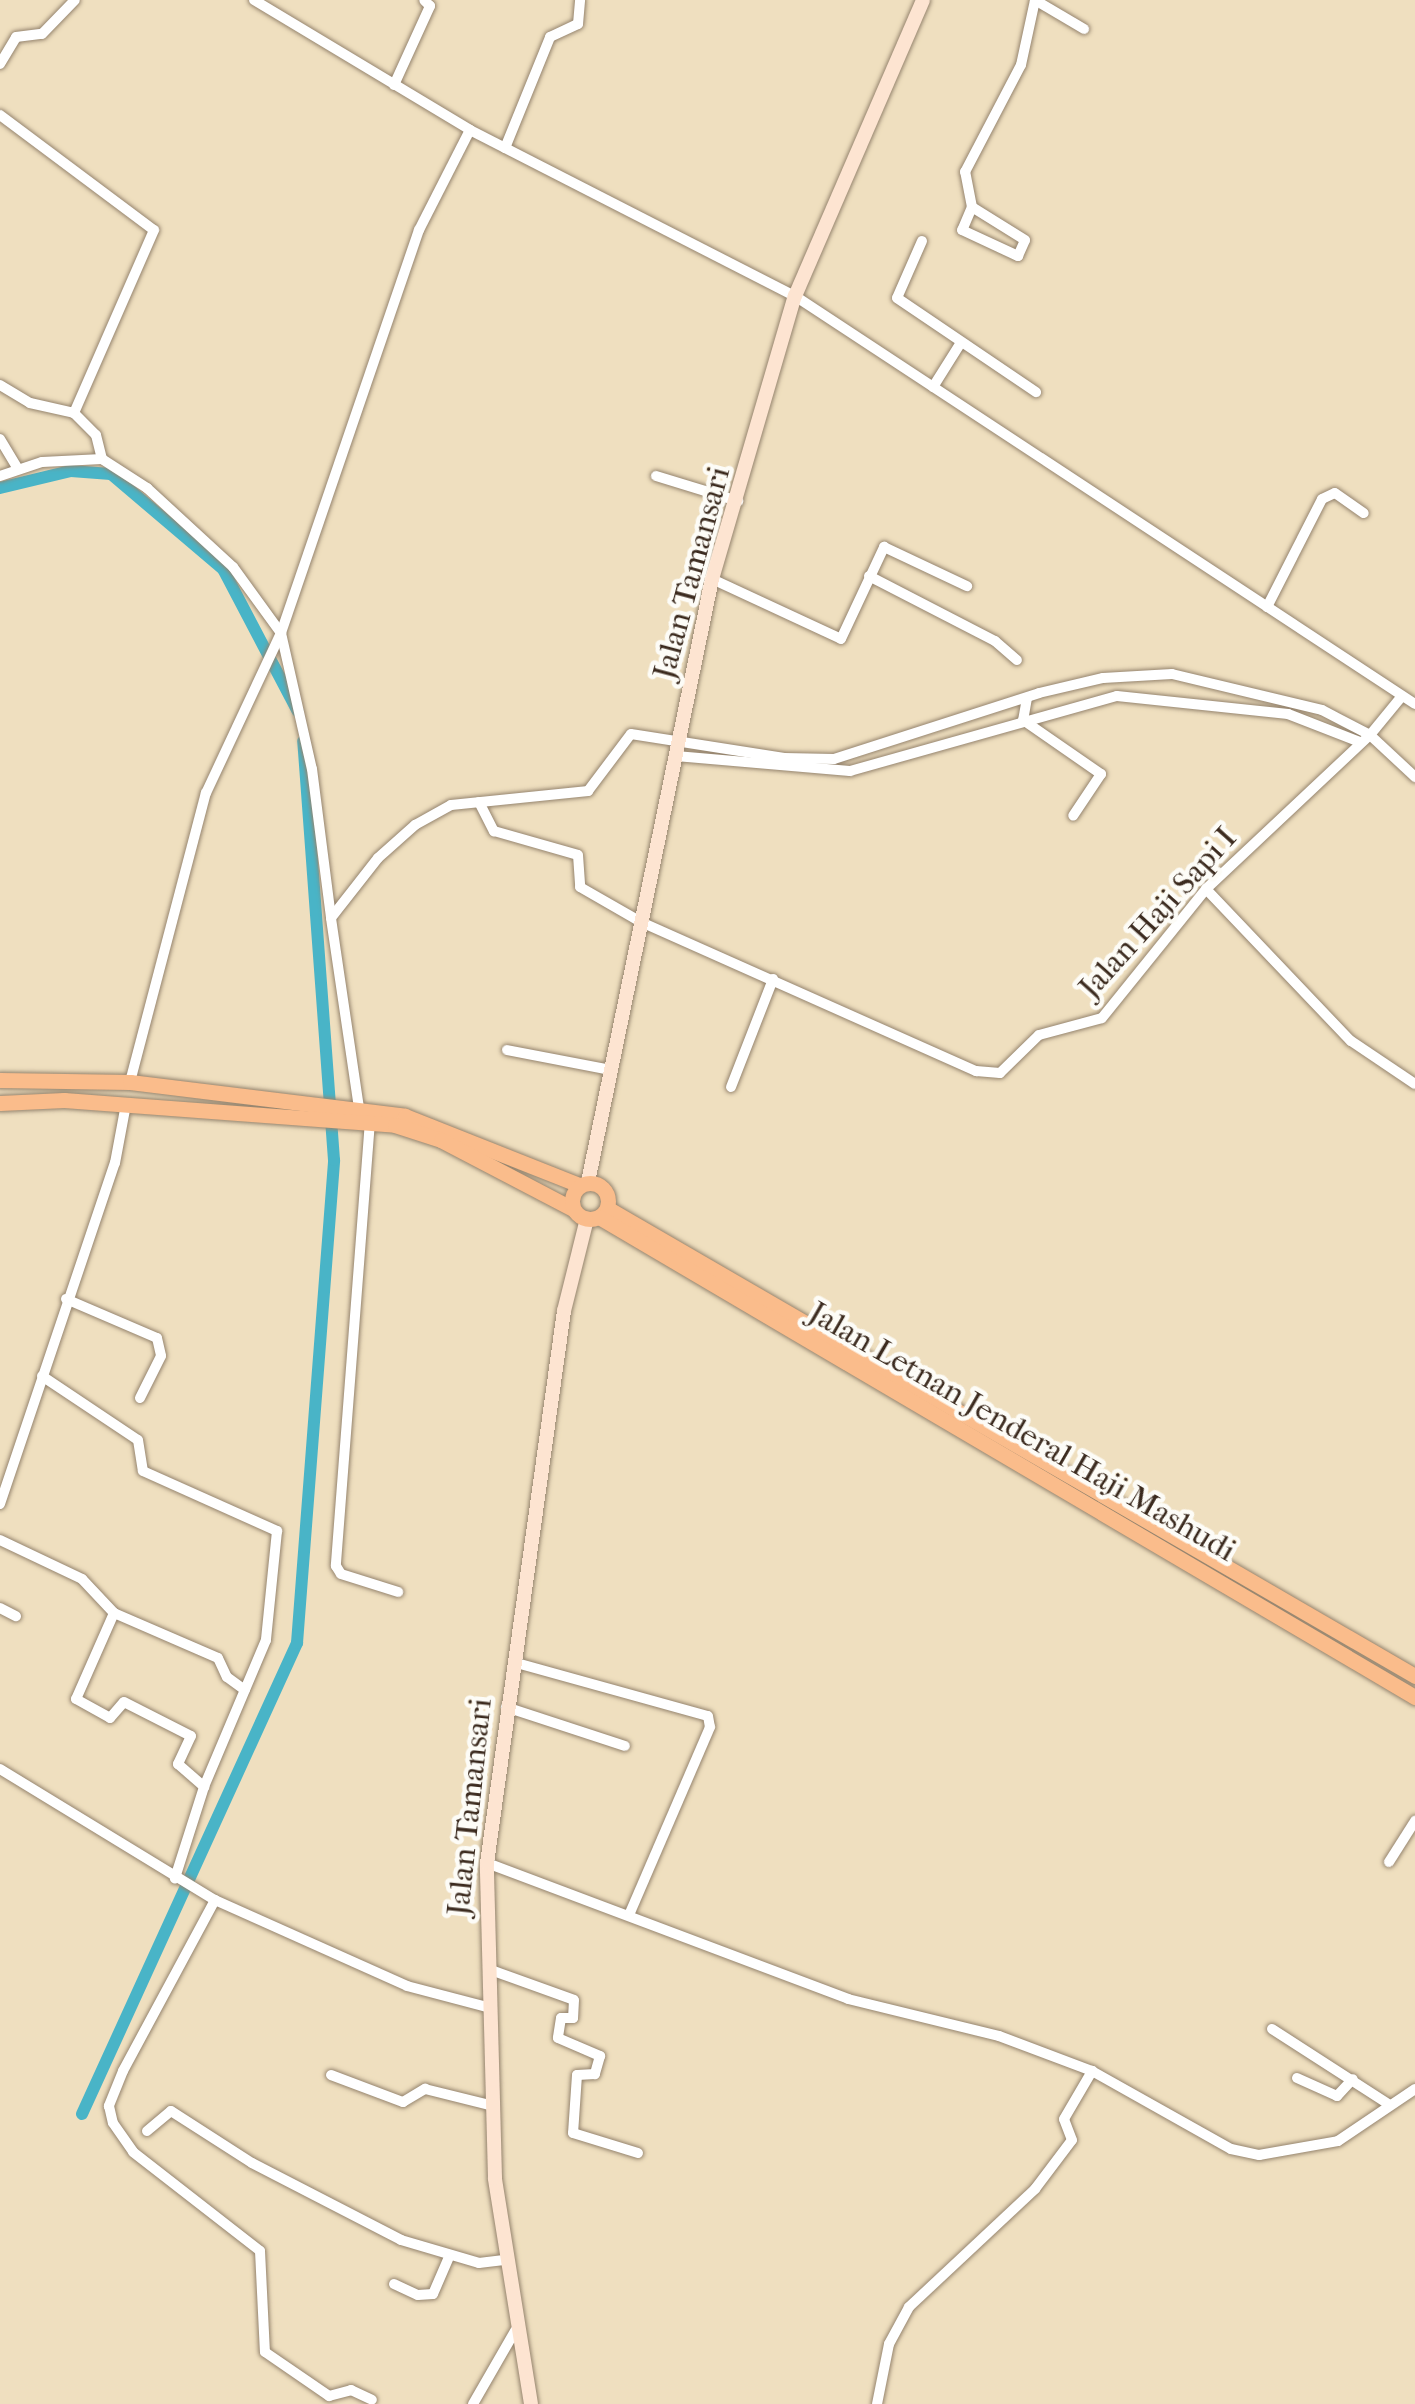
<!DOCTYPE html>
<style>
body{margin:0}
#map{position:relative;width:1415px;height:2404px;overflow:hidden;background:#efdfbf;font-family:"IM FELL French Canon",serif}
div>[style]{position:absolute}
.canal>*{height:12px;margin:-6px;padding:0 6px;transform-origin:6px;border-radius:6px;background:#49b4c7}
.roads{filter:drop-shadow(0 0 2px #95846e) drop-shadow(0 0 2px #95846e)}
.street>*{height:10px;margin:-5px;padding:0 5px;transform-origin:5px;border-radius:5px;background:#fff}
.secondary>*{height:14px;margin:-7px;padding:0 7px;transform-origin:7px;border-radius:7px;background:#fde4d1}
.primary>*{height:15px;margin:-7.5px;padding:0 7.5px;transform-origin:7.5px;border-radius:7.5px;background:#fabc8b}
.primary>.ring{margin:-7.5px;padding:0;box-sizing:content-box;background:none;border:15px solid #fabc8b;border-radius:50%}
span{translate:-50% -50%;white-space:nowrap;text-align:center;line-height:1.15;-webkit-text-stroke:9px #fdfcf7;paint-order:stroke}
.street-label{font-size:32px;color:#3b2a1e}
</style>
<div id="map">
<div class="canal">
<i style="left:0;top:488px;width:73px;rotate:-13.5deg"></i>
<i style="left:71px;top:471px;width:40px;rotate:4.3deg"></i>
<i style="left:111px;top:474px;width:147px;rotate:40.3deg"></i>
<i style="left:223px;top:569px;width:161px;rotate:62.3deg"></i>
<i style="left:82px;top:2114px;width:518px;rotate:-65.46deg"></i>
<i style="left:297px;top:1643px;width:484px;rotate:-85.6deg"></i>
<i style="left:334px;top:1160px;width:420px;rotate:-94.2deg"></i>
</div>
<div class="roads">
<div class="street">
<i style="left:254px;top:0;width:252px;rotate:31deg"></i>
<i style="left:470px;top:130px;width:365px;rotate:27.1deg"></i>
<i style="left:795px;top:296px;width:742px;rotate:33.35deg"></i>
<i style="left:1035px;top:0;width:57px;rotate:30.6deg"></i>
<i style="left:0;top:64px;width:31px;rotate:-59deg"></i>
<i style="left:16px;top:37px;width:26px;rotate:-7deg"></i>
<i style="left:42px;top:34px;width:47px;rotate:-45.9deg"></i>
<i style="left:394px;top:85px;width:87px;rotate:-65.5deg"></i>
<i style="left:430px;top:6px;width:8px;rotate:-135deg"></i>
<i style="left:0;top:115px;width:192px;rotate:36.8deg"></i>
<i style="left:154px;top:230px;width:200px;rotate:113.6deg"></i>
<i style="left:505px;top:148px;width:120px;rotate:-67.9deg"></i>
<i style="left:550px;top:37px;width:31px;rotate:-25deg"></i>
<i style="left:578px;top:24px;width:24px;rotate:-85deg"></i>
<i style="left:972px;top:207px;width:25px;rotate:113deg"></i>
<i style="left:962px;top:230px;width:62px;rotate:24.9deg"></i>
<i style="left:1018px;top:256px;width:17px;rotate:-66deg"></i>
<i style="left:1025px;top:240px;width:62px;rotate:-148.1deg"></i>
<i style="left:972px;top:207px;width:36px;rotate:-101deg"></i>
<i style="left:965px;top:172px;width:121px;rotate:-62.4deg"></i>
<i style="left:1021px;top:65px;width:66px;rotate:-77.8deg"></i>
<i style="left:922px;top:241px;width:62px;rotate:113.7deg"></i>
<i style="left:897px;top:298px;width:168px;rotate:34.1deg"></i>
<i style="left:0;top:385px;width:35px;rotate:31deg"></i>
<i style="left:30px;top:403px;width:45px;rotate:12.8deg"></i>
<i style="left:74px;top:413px;width:31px;rotate:45deg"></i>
<i style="left:96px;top:435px;width:25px;rotate:76deg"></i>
<i style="left:933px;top:387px;width:51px;rotate:-57.9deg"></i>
<i style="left:0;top:439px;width:35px;rotate:59deg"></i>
<i style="left:0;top:476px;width:44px;rotate:-18.4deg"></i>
<i style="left:42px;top:462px;width:60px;rotate:-2.9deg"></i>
<i style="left:102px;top:459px;width:54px;rotate:32.8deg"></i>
<i style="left:147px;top:488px;width:117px;rotate:42.6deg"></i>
<i style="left:233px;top:567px;width:82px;rotate:54deg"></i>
<i style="left:281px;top:633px;width:139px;rotate:77.2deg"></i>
<i style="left:312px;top:769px;width:150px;rotate:82.7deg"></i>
<i style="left:656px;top:476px;width:86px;rotate:17deg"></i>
<i style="left:869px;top:576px;width:142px;rotate:27.3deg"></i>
<i style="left:995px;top:641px;width:29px;rotate:41deg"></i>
<i style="left:712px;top:579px;width:142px;rotate:24.9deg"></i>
<i style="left:841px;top:639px;width:102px;rotate:-64.9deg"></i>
<i style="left:884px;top:547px;width:92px;rotate:25.2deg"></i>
<i style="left:1267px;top:607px;width:121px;rotate:-63deg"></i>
<i style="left:1322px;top:499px;width:14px;rotate:-25deg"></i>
<i style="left:1335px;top:493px;width:35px;rotate:35deg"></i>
<i style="left:1027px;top:698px;width:22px;rotate:100deg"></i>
<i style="left:1023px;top:720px;width:95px;rotate:34.7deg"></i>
<i style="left:1101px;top:774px;width:50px;rotate:123.7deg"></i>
<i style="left:675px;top:756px;width:176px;rotate:4.9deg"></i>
<i style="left:850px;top:771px;width:277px;rotate:-15.7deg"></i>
<i style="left:1117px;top:696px;width:172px;rotate:6deg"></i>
<i style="left:1288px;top:714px;width:77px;rotate:21.3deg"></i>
<i style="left:479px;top:802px;width:33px;rotate:63deg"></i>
<i style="left:494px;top:831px;width:87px;rotate:15.9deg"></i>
<i style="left:578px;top:855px;width:32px;rotate:86deg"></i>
<i style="left:580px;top:887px;width:70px;rotate:29.8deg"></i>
<i style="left:641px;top:922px;width:367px;rotate:24deg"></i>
<i style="left:976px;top:1071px;width:24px;rotate:5deg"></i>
<i style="left:1000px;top:1073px;width:54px;rotate:-44.3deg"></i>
<i style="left:1039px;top:1035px;width:65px;rotate:-15.1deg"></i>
<i style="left:1102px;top:1018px;width:166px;rotate:-51.1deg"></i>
<i style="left:1206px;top:889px;width:225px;rotate:-43.2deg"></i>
<i style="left:1370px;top:735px;width:50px;rotate:-50.6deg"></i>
<i style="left:1206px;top:889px;width:210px;rotate:46.4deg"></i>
<i style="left:1351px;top:1041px;width:77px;rotate:33.9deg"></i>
<i style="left:507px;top:1050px;width:106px;rotate:10.9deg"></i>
<i style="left:130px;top:1082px;width:299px;rotate:-75.3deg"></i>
<i style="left:206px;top:793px;width:177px;rotate:-64.9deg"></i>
<i style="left:281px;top:633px;width:426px;rotate:-71.1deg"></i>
<i style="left:419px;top:230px;width:112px;rotate:-63deg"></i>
<i style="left:731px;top:1087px;width:116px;rotate:-68.7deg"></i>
<i style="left:359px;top:1108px;width:192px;rotate:-98.4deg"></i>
<i style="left:331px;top:918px;width:76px;rotate:-51.9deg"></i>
<i style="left:378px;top:858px;width:50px;rotate:-41.7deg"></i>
<i style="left:415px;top:825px;width:41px;rotate:-29.1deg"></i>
<i style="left:451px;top:805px;width:138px;rotate:-5.8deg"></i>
<i style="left:588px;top:791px;width:71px;rotate:-53deg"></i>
<i style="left:631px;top:734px;width:155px;rotate:8.9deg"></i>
<i style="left:784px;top:758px;width:50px;rotate:1.1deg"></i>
<i style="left:834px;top:759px;width:215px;rotate:-17.8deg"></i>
<i style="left:1039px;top:693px;width:66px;rotate:-13.2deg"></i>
<i style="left:1103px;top:678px;width:69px;rotate:-3.3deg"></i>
<i style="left:1172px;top:674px;width:154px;rotate:13.5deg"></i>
<i style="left:1322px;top:710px;width:54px;rotate:27.5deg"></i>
<i style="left:1370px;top:735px;width:62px;rotate:43deg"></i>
<i style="left:370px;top:1121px;width:446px;rotate:94.4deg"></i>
<i style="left:336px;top:1566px;width:9px;rotate:58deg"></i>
<i style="left:341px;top:1574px;width:60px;rotate:17.5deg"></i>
<i style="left:66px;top:1299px;width:99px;rotate:23.2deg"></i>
<i style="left:157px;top:1338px;width:18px;rotate:77deg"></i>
<i style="left:161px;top:1356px;width:47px;rotate:116.6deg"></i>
<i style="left:42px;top:1376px;width:115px;rotate:33.7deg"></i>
<i style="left:138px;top:1440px;width:31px;rotate:81deg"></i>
<i style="left:143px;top:1471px;width:147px;rotate:24.1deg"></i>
<i style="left:277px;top:1531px;width:110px;rotate:95.8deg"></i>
<i style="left:266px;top:1640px;width:160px;rotate:112.9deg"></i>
<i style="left:0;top:1504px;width:360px;rotate:-71.4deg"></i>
<i style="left:115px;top:1163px;width:60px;rotate:-79.4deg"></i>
<i style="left:0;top:1540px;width:91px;rotate:25.4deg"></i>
<i style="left:82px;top:1579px;width:47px;rotate:46.7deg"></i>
<i style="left:114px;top:1613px;width:113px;rotate:23.4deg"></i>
<i style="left:218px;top:1658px;width:21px;rotate:65deg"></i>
<i style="left:227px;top:1677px;width:22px;rotate:36deg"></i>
<i style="left:0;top:1608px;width:18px;rotate:27deg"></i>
<i style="left:114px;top:1613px;width:94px;rotate:113.8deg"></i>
<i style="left:76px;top:1699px;width:39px;rotate:29deg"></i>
<i style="left:110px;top:1718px;width:21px;rotate:-49deg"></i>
<i style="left:124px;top:1702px;width:75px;rotate:26.9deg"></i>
<i style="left:191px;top:1736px;width:31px;rotate:115deg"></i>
<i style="left:178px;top:1764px;width:35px;rotate:41deg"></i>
<i style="left:204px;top:1787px;width:96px;rotate:107.7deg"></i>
<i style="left:513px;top:1662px;width:202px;rotate:15.5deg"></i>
<i style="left:708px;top:1716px;width:11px;rotate:80deg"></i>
<i style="left:710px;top:1727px;width:205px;rotate:113.3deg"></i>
<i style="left:506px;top:1707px;width:125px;rotate:18.1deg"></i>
<i style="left:0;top:1769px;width:252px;rotate:31.4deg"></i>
<i style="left:215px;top:1900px;width:210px;rotate:24.1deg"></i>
<i style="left:407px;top:1986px;width:83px;rotate:14.7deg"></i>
<i style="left:1389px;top:1862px;width:49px;rotate:-57.6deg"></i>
<i style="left:487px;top:1863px;width:386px;rotate:20.6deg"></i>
<i style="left:848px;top:1999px;width:155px;rotate:13.8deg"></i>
<i style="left:999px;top:2036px;width:99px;rotate:20.6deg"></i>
<i style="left:1092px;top:2071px;width:159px;rotate:29.3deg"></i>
<i style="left:1231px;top:2149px;width:29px;rotate:12deg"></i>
<i style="left:1259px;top:2155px;width:80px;rotate:-10deg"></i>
<i style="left:1338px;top:2141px;width:93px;rotate:-34deg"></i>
<i style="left:215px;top:1900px;width:194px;rotate:118.3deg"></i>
<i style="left:123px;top:2071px;width:38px;rotate:112deg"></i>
<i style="left:109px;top:2106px;width:17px;rotate:77deg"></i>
<i style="left:113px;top:2123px;width:35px;rotate:55deg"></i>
<i style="left:133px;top:2152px;width:161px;rotate:37.9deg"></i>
<i style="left:260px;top:2251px;width:101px;rotate:87.2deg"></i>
<i style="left:265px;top:2352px;width:78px;rotate:34.5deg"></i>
<i style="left:329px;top:2396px;width:23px;rotate:-15deg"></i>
<i style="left:351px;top:2390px;width:23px;rotate:25deg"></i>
<i style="left:488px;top:1969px;width:91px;rotate:19.8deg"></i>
<i style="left:574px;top:2000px;width:18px;rotate:93deg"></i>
<i style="left:573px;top:2018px;width:12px;rotate:180deg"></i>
<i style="left:561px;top:2018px;width:20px;rotate:99deg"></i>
<i style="left:558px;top:2038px;width:46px;rotate:23.2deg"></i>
<i style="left:600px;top:2056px;width:19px;rotate:106deg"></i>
<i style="left:595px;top:2074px;width:18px;rotate:177deg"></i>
<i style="left:577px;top:2075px;width:58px;rotate:93.9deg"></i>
<i style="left:573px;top:2133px;width:68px;rotate:17.1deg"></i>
<i style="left:1272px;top:2029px;width:140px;rotate:32.8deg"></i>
<i style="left:331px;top:2075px;width:77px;rotate:20.6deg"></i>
<i style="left:403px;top:2102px;width:26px;rotate:-31deg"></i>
<i style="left:425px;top:2089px;width:66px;rotate:14deg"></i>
<i style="left:1297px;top:2078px;width:44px;rotate:24.2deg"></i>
<i style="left:1337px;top:2096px;width:23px;rotate:-47deg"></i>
<i style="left:147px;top:2131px;width:31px;rotate:-40deg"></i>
<i style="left:171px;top:2111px;width:96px;rotate:32.7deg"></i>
<i style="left:252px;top:2163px;width:168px;rotate:27.3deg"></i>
<i style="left:401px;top:2240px;width:81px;rotate:16.4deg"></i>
<i style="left:479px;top:2263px;width:25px;rotate:-7deg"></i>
<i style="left:394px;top:2284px;width:26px;rotate:25deg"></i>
<i style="left:418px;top:2295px;width:15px;rotate:-4deg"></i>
<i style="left:433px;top:2294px;width:40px;rotate:-66.6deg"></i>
<i style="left:473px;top:2404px;width:84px;rotate:-60.1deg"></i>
<i style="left:877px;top:2404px;width:61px;rotate:-78.7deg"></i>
<i style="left:889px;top:2344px;width:42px;rotate:-61.6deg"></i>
<i style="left:909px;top:2307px;width:173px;rotate:-43.1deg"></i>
<i style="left:1035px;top:2189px;width:61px;rotate:-52.9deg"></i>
<i style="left:1072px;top:2140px;width:22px;rotate:-111deg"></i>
<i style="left:1064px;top:2119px;width:56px;rotate:-59.7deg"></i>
</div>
<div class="secondary">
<i style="left:588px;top:1182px;width:616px;rotate:-78.38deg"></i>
<i style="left:712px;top:579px;width:295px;rotate:-73.7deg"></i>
<i style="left:795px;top:296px;width:322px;rotate:-66.6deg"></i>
<i style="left:531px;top:2404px;width:229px;rotate:-99.1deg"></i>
<i style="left:495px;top:2178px;width:315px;rotate:-91.5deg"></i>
<i style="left:487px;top:1863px;width:557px;rotate:-82.06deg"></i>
<i style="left:564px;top:1311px;width:95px;rotate:-76deg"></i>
</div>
<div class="primary">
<i style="left:0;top:1080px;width:130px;rotate:0.9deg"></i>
<i style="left:130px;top:1082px;width:277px;rotate:7deg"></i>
<i style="left:405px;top:1116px;width:187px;rotate:21.6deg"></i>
<i style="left:0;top:1103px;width:64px;rotate:-2.7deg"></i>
<i style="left:64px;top:1100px;width:332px;rotate:4.3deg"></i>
<i style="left:395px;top:1125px;width:48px;rotate:18.1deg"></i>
<i style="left:441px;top:1140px;width:149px;rotate:27.6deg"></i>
<i class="ring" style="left:572px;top:1183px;width:21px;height:21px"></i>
<i style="left:607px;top:1208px;width:934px;rotate:30.08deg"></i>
<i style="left:599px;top:1217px;width:947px;rotate:30.47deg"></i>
</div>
</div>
<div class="street-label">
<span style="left:692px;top:573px;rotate:-75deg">Jalan Tamansari</span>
<span style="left:1158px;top:913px;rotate:-48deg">Jalan Haji Sapi I</span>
<span style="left:1022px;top:1432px;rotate:30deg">Jalan Letnan Jenderal Haji Mashudi</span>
<span style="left:470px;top:1807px;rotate:-84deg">Jalan Tamansari</span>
</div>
</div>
